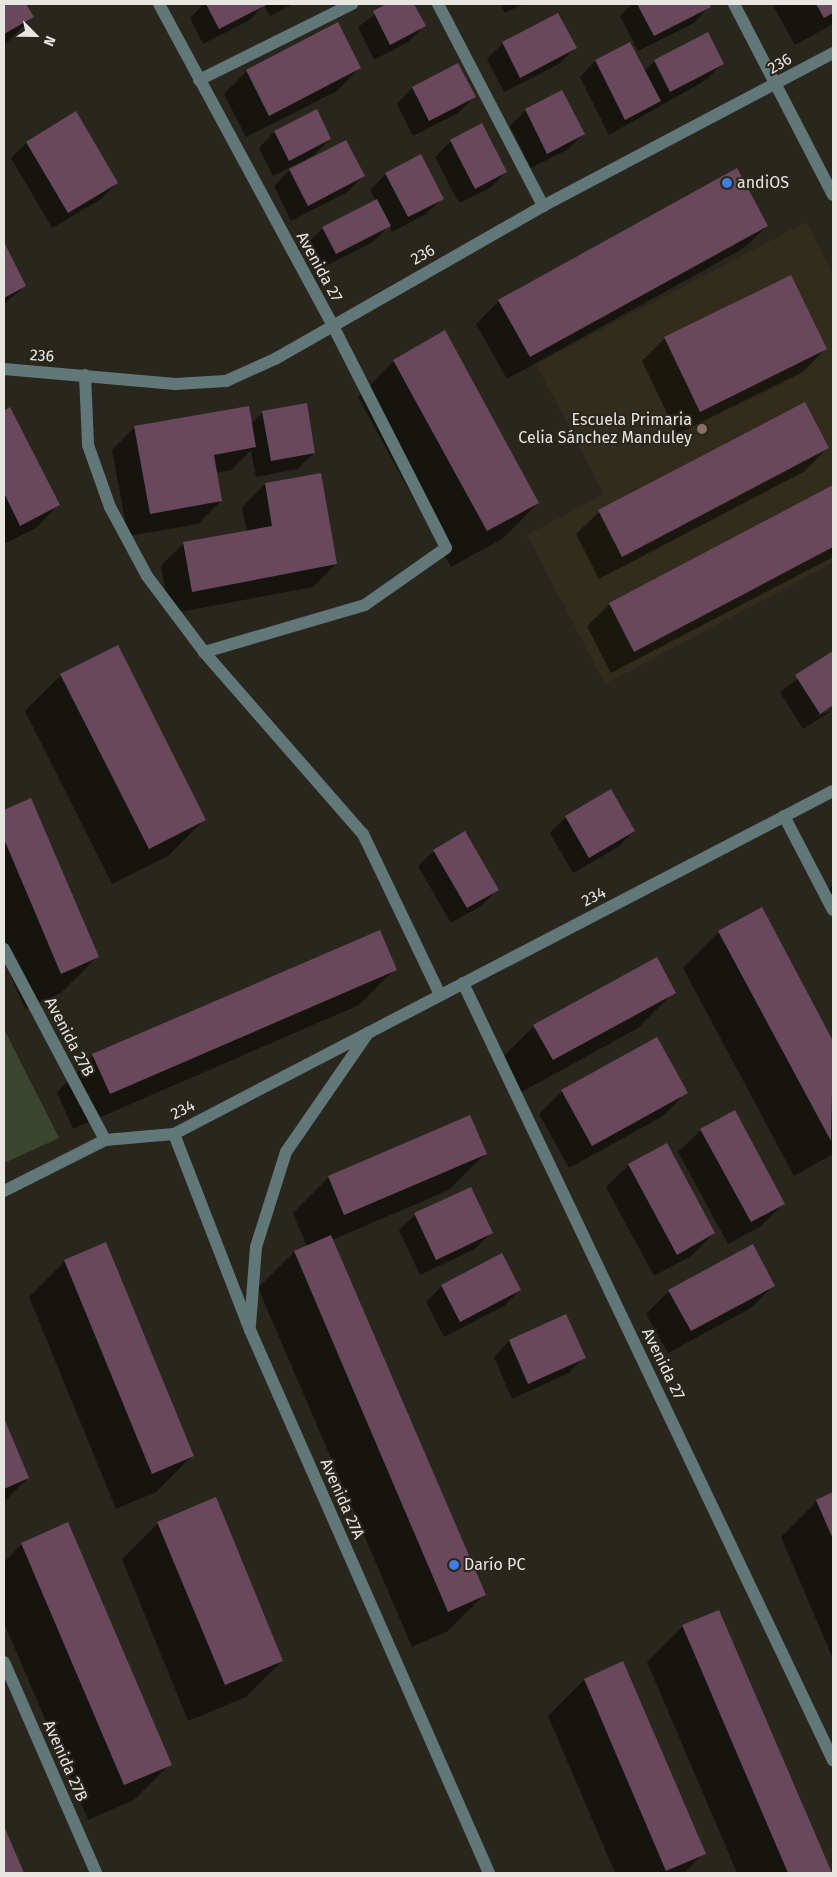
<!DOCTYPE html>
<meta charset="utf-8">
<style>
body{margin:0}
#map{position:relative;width:837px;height:1877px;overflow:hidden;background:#29261d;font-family:"Fira Sans",sans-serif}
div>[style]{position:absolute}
.built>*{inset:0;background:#312c1c}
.green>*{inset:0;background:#3c4530}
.shadow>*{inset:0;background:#0007}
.building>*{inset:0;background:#6a485c}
.minor>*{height:12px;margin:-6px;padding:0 6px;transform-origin:6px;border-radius:6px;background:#627778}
.dots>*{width:14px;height:14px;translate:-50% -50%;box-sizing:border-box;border:2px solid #29261d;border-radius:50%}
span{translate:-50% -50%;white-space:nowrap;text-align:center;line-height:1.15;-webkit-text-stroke:4px #29261d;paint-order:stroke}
.street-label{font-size:16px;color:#e8e6e0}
.poi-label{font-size:16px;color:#e8e6e0}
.left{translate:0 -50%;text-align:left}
.right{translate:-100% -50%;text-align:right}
.frame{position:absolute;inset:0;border:5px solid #e8e6e0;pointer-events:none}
.north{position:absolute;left:10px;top:10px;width:50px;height:50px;-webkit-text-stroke:4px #29261d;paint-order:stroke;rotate:113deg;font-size:14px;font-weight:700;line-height:20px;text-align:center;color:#e8e6e0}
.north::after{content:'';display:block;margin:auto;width:18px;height:22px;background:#e8e6e0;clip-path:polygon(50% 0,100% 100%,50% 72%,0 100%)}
</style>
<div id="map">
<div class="built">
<i style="clip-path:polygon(806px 222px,833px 275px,833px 563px,605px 684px,527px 535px,604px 494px,536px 364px)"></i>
</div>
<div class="green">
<i style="clip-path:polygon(4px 1029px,59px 1138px,4px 1163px)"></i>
</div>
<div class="shadow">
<i style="clip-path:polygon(4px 4px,25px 4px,32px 17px,4px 46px)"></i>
<i style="clip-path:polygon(204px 4px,293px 4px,270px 16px,264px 5px,250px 20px,203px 44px,190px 18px)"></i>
<i style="clip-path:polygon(389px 4px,413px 4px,424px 26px,408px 42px,374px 60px,358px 27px)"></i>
<i style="clip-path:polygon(500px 4px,523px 4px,505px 13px)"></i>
<i style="clip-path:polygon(632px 4px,708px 4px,709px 7px,694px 23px,638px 51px,620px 16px)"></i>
<i style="clip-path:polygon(772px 4px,833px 4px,833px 24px,795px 45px)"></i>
<i style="clip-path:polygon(503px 43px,575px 48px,559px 64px,504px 92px,487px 59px)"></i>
<i style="clip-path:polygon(630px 43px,644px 71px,655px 61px,722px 64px,706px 80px,609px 135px,580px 77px,595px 61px)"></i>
<i style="clip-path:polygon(458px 64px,474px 97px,458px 113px,413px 136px,397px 104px,412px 88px)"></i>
<i style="clip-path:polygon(359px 68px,337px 91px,246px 137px,224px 94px,247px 71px)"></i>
<i style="clip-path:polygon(526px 110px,583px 134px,567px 150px,531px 168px,510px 126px)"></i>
<i style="clip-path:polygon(316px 111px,330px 139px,314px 155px,273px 176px,259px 148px,274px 132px)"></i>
<i style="clip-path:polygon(451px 141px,506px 172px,490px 188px,459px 203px,435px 157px)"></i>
<i style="clip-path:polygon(27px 142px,117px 183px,101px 199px,52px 228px,11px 158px)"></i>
<i style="clip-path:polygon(290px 170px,363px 176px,347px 192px,291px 221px,274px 186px)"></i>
<i style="clip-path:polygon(386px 174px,442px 199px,426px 214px,392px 232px,389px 226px,373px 242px,320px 269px,307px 244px,323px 228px,376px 201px,370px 190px)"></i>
<i style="clip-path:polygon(767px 226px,744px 248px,507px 379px,476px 324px,499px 301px)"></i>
<i style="clip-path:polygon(4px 245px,25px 286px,4px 304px)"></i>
<i style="clip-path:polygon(665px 338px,825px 349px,803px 372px,677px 434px,642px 361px)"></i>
<i style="clip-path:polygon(394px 361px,538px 503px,502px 539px,451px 567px,358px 397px)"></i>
<i style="clip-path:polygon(805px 404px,827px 448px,805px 471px,599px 579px,576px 534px,599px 512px)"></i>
<i style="clip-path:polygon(10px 409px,58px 505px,36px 528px,4px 544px,4px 412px)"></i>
<i style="clip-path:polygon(263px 412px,314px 453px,298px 469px,256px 477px,251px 450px,231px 470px,216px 473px,221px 501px,198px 524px,128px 536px,112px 450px,135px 427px,250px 425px)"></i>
<i style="clip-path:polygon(265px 484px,336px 564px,313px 587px,169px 614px,161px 566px,184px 543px,247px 532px,242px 507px)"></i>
<i style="clip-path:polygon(833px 486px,833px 557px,611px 673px,587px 626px,610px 604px)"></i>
<i style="clip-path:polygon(833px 653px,833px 704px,814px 717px,833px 710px,803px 729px,780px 692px)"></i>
<i style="clip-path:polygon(61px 675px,204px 820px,168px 856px,112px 884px,25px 711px)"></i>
<i style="clip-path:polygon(31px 800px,97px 957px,61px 993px,25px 1009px,4px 959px,4px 812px)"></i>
<i style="clip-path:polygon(566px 817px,634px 831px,618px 847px,573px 873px,550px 833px)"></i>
<i style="clip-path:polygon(434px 851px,497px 890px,481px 906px,451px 923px,418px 866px)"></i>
<i style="clip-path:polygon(833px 885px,833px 900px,828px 890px)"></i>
<i style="clip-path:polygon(761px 909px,833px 1043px,833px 1154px,794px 1176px,683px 968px,719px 932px)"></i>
<i style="clip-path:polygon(395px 969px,359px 1005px,73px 1129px,57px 1092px,93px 1056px)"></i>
<i style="clip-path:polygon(674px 992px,638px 1028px,516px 1095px,498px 1062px,534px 1026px)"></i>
<i style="clip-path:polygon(562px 1091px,686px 1093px,663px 1116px,569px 1168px,539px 1114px)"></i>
<i style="clip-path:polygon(701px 1130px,784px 1203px,761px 1226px,728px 1244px,678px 1152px)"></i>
<i style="clip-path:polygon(485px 1154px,449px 1190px,332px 1240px,484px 1595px,448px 1631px,412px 1647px,258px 1288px,294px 1252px,307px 1247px,293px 1213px,329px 1177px)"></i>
<i style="clip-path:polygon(629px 1165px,714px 1233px,691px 1256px,654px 1276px,606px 1187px)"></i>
<i style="clip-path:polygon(415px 1215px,491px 1233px,475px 1249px,420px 1275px,399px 1230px)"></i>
<i style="clip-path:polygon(65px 1261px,192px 1456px,156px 1492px,116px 1509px,29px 1297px)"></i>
<i style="clip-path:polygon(774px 1285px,751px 1308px,668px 1353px,646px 1314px,669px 1291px)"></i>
<i style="clip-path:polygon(442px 1286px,520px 1290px,504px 1306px,444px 1337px,426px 1302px)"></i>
<i style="clip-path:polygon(565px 1315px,584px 1357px,569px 1373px,512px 1399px,494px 1357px,509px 1341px)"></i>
<i style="clip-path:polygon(4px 1422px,28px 1478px,4px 1502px)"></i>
<i style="clip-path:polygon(833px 1494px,833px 1659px,781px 1537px,817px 1501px)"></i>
<i style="clip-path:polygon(158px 1523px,282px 1661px,246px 1697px,188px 1721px,122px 1559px)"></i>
<i style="clip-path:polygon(22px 1544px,170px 1764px,134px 1800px,88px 1820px,4px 1623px,4px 1562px)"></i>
<i style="clip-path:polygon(718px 1611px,831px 1873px,737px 1873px,647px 1662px,683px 1626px)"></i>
<i style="clip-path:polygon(622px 1663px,704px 1853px,684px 1873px,615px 1873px,548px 1716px,584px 1680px)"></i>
<i style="clip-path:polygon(4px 1829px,23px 1873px,4px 1873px)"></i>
</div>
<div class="building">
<i style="clip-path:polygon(4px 4px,26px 4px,34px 17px,4px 34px)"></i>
<i style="clip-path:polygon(206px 4px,268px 4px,219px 29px)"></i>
<i style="clip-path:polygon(386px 4px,414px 4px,426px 26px,390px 45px,373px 11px)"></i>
<i style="clip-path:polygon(637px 4px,709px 4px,711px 7px,654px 36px)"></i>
<i style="clip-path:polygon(816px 4px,833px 4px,833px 13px,824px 18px)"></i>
<i style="clip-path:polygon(558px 13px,577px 48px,520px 78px,502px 42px)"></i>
<i style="clip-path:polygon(338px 22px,361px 68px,269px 116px,246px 70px)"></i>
<i style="clip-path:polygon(708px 32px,724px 64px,670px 92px,654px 60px)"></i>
<i style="clip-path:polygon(630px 42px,661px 101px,625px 120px,595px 60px)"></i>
<i style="clip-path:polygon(458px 63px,476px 97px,429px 121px,412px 87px)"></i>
<i style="clip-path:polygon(562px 90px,585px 134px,547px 154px,525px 109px)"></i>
<i style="clip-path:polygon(317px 109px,331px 139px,289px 161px,274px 131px)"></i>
<i style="clip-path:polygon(76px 111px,118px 183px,68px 213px,26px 142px)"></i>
<i style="clip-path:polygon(482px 123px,507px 172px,475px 189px,450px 140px)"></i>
<i style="clip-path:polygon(346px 140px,365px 176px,308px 206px,289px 169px)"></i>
<i style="clip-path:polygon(421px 154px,444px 199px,408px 217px,385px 173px)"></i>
<i style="clip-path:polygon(737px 168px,768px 226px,530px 357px,498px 300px)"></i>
<i style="clip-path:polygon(377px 199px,391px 226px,336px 254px,322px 227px)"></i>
<i style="clip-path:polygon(4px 242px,26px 286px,4px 298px)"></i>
<i style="clip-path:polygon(791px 275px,827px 349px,700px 412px,664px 337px)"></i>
<i style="clip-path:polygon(445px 330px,539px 503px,487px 531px,393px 360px)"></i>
<i style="clip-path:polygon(805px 402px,829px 448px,622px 557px,598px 510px)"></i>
<i style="clip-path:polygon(307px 403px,315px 453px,271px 461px,262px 411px)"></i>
<i style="clip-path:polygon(249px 406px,256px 447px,214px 455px,222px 501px,150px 514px,134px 426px)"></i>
<i style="clip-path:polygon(10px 407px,60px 505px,20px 526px,4px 493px,4px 411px)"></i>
<i style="clip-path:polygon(321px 473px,337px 564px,192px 592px,183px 542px,272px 526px,265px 483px)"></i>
<i style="clip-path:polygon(833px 485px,833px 547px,634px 652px,609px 603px)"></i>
<i style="clip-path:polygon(118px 645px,206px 820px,149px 849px,60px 674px)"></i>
<i style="clip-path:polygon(833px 651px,833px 705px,820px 714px,795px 675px)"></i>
<i style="clip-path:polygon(611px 789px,635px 831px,589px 858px,565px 816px)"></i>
<i style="clip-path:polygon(31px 798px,99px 957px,61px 974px,4px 839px,4px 810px)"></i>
<i style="clip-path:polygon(465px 831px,499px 890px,467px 908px,433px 850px)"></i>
<i style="clip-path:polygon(762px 907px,833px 1041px,831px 1141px,718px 931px)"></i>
<i style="clip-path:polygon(380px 930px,397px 970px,110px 1094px,92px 1054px)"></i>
<i style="clip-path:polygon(657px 957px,676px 993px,553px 1060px,533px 1025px)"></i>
<i style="clip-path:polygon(657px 1037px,688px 1093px,592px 1146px,561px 1090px)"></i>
<i style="clip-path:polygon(735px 1110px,785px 1204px,751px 1222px,700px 1129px)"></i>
<i style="clip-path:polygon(470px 1115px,487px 1154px,344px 1215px,328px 1176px)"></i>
<i style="clip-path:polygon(667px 1143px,715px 1233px,677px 1255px,628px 1164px)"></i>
<i style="clip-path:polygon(471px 1187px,493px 1233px,436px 1260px,414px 1213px)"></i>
<i style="clip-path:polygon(331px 1235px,486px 1595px,448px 1612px,294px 1251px)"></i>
<i style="clip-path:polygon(106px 1242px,194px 1456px,152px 1474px,64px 1260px)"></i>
<i style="clip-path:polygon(753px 1244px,775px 1286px,691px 1331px,668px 1290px)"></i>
<i style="clip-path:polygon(502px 1253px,521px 1290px,460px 1322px,441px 1285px)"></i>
<i style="clip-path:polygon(566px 1314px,586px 1358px,528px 1384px,509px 1340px)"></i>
<i style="clip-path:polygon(4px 1418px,29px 1478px,4px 1489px)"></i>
<i style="clip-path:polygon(833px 1492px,833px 1539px,816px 1500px)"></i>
<i style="clip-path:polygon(216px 1497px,283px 1661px,225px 1685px,157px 1522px)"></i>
<i style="clip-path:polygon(68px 1522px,172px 1765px,124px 1785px,21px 1543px)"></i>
<i style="clip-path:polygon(719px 1610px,832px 1873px,788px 1873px,682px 1625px)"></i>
<i style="clip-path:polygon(623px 1661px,706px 1854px,666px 1871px,584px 1679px)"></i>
<i style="clip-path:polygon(4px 1826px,24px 1873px,4px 1873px)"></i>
</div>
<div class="minor">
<i style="left:159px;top:4px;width:364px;rotate:61.6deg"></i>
<i style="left:332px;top:324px;width:251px;rotate:63deg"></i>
<i style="left:446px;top:548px;width:99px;rotate:144.9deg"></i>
<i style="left:365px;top:605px;width:168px;rotate:163.7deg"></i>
<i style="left:438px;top:4px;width:228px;rotate:62.5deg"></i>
<i style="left:734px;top:4px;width:215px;rotate:62.6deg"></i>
<i style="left:199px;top:80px;width:171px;rotate:-26.4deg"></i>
<i style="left:4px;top:369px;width:172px;rotate:5deg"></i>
<i style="left:175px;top:384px;width:51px;rotate:-3.4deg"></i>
<i style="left:226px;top:381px;width:54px;rotate:-24.2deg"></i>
<i style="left:275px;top:359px;width:309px;rotate:-29.7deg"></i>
<i style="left:543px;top:206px;width:328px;rotate:-27.8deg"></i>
<i style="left:85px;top:375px;width:70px;rotate:87.5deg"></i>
<i style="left:88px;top:445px;width:66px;rotate:70.5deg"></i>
<i style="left:110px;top:507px;width:78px;rotate:61.8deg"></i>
<i style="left:147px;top:576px;width:95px;rotate:53.1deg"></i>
<i style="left:204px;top:652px;width:242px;rotate:48.9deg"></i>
<i style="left:363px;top:834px;width:178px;rotate:64.4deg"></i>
<i style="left:784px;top:816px;width:106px;rotate:62.5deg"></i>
<i style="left:4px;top:949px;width:216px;rotate:62.1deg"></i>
<i style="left:463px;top:983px;width:861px;rotate:64.54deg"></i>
<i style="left:174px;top:1134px;width:210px;rotate:68.8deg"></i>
<i style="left:250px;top:1330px;width:593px;rotate:66.24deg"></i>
<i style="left:4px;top:1191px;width:113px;rotate:-26.8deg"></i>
<i style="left:105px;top:1140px;width:69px;rotate:-5deg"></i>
<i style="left:174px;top:1134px;width:743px;rotate:-27.5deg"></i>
<i style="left:250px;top:1325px;width:78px;rotate:-85.6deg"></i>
<i style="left:256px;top:1247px;width:100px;rotate:-72.5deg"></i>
<i style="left:286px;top:1152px;width:145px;rotate:-55.4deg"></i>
<i style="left:4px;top:1662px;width:230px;rotate:66.4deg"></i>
</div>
<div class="dots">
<i style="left:727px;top:183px;background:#3f7fe0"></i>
<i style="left:702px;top:429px;background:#8d6e63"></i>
<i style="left:454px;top:1565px;background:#3f7fe0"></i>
</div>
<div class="street-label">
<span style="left:780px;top:64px;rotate:-30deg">236</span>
<span style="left:423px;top:255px;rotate:-29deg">236</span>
<span style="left:319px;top:267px;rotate:61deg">Avenida 27</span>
<span style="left:42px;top:356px;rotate:4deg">236</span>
<span style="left:594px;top:897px;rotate:-27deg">234</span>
<span style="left:69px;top:1037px;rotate:62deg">Avenida 27B</span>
<span style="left:183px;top:1110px;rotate:-27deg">234</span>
<span style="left:663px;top:1364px;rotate:64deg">Avenida 27</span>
<span style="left:342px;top:1499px;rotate:66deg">Avenida 27A</span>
<span style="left:65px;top:1761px;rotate:66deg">Avenida 27B</span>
</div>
<div class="poi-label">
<span class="left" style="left:737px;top:183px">andiOS</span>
<span class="right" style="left:692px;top:429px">Escuela Primaria<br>Celia Sánchez Manduley</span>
<span class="left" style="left:464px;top:1565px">Darío PC</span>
</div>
<div class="frame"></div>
<div class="north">N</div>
</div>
